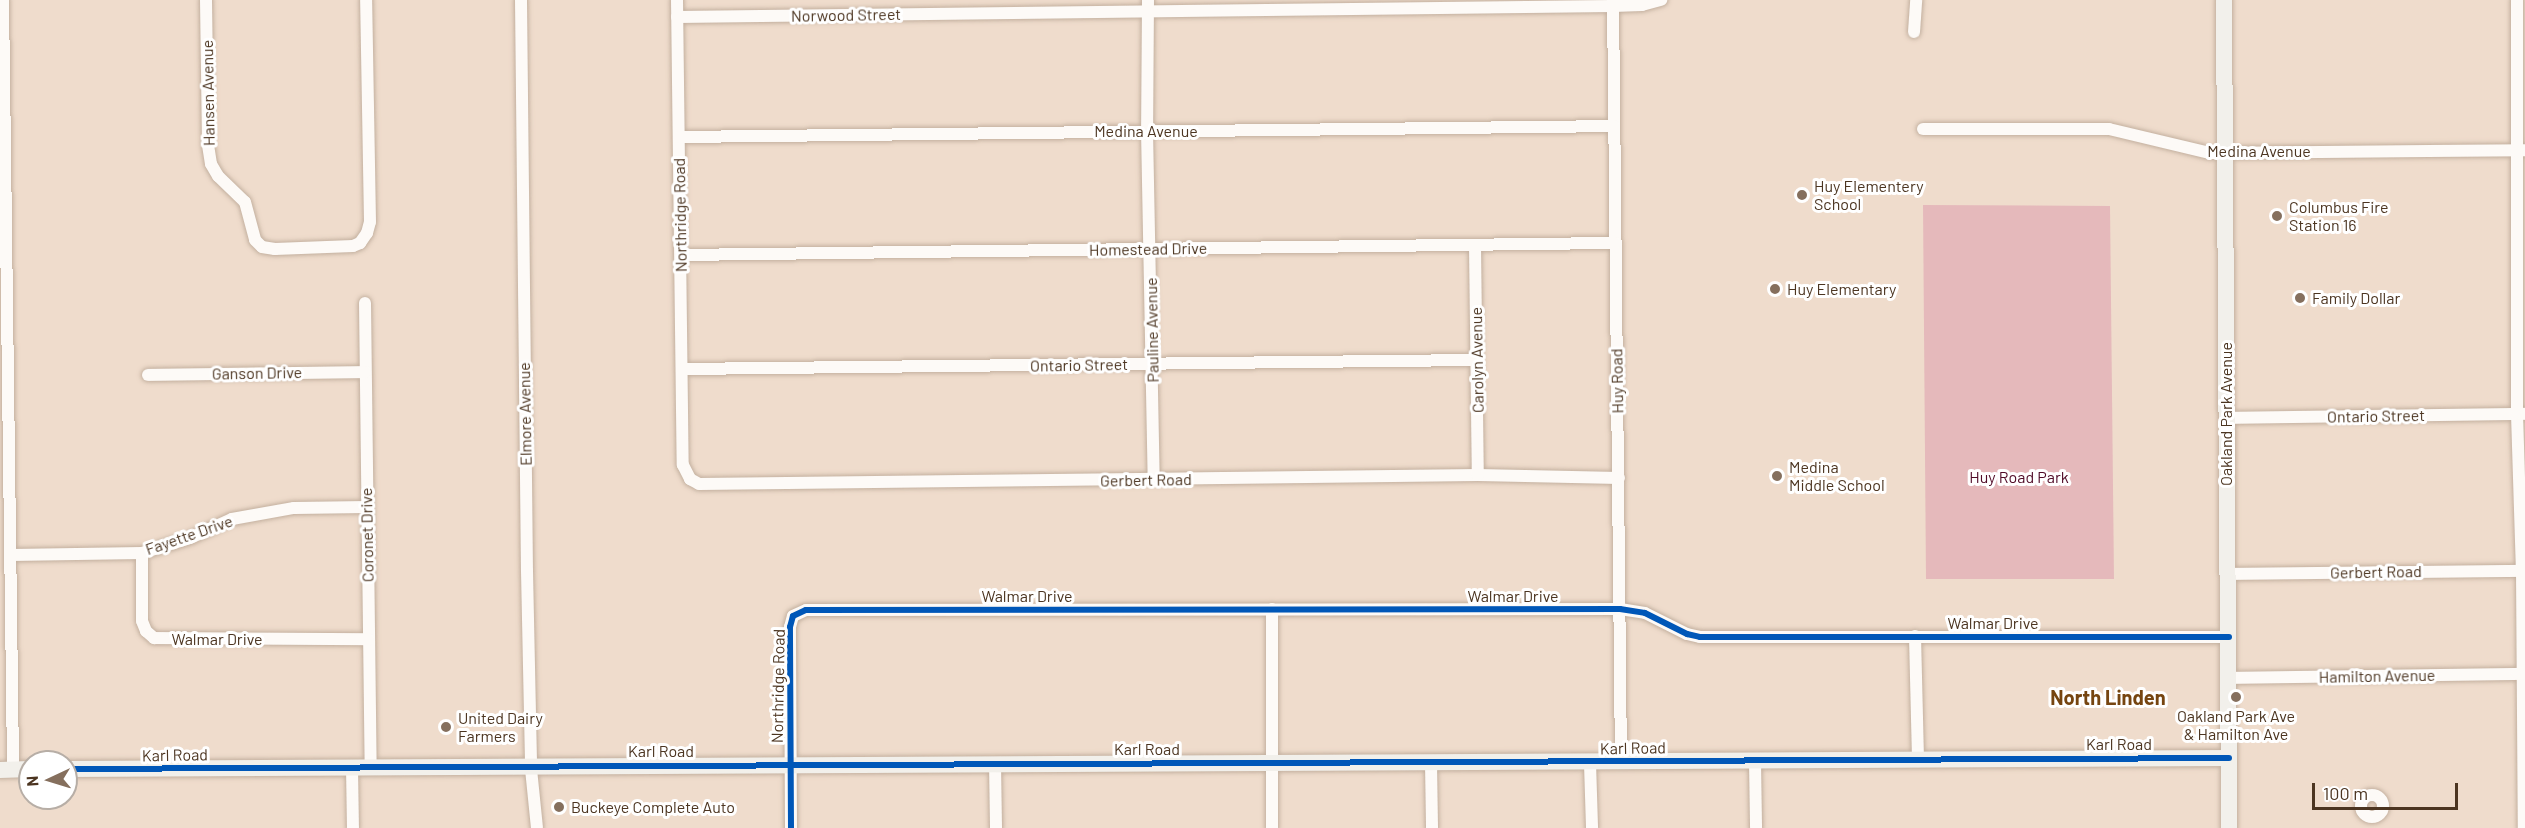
<!DOCTYPE html>
<style>
body{margin:0}
#map{position:relative;width:2525px;height:828px;overflow:hidden;background:#efdccc;font-family:Barlow,sans-serif}
div>[style]{position:absolute}
.green>*{inset:0;background:#e5b9bb}
.roads{filter:drop-shadow(0 0 2px #c3b09f) drop-shadow(0 0 2px #c3b09f)}
.street>*{height:12px;margin:-6px;padding:0 6px;transform-origin:6px;border-radius:6px;background:#fdfaf7}
.street>.ring{margin:-6px;padding:0;box-sizing:content-box;background:none;border:12px solid #fdfaf7;border-radius:50%}
.secondary>*{height:16px;margin:-8px;padding:0 8px;transform-origin:8px;border-radius:8px;background:#f2f0eb}
.cycleway>*{height:6px;margin:-3px;padding:0 3px;transform-origin:3px;border-radius:3px;background:#0057b8}
.dots>*{width:16px;height:16px;translate:-50% -50%;box-sizing:border-box;border:3px solid #fff;border-radius:50%}
span{translate:-50% -50%;white-space:nowrap;text-align:center;line-height:1.15;-webkit-text-stroke:6px #fff;paint-order:stroke}
.street-label{font-size:16px;color:#4c3521}
.poi-label{font-size:16px;color:#4c3521}
.left{translate:0 -50%;text-align:left}
.park-label{font-size:16px;color:#500b27}
.quarter-label{font-size:20px;color:#764510;font-weight:700}
.north{position:absolute;left:18px;top:750px;width:60px;height:60px;box-sizing:border-box;background:#fff;border:2px solid #b7aea6;border-radius:50%;rotate:266deg;font-size:16px;font-weight:700;line-height:24px;text-align:center;color:#4c3521}
.north::after{content:'';display:block;margin:auto;width:21px;height:27px;background:#856f5d;clip-path:polygon(50% 0,100% 100%,50% 72%,0 100%)}
.scale{position:absolute;left:2312px;top:783px;width:146px;height:27px;box-sizing:border-box;border:3px solid #4c3521;border-top:0;padding-left:8px;font-size:18px;line-height:21px;white-space:nowrap;color:#4c3521;-webkit-text-stroke:4px #fff;paint-order:stroke}
</style>
<div id="map">
<div class="green">
<i style="clip-path:polygon(1923px 205px,2110px 206px,2114px 579px,1926px 579px)"></i>
</div>
<div class="roads">
<div class="street">
<i style="left:3px;top:0;width:769px;rotate:89.25deg"></i>
<i style="left:206px;top:0;width:145px;rotate:89.2deg"></i>
<i style="left:208px;top:145px;width:19px;rotate:81deg"></i>
<i style="left:211px;top:164px;width:14px;rotate:60deg"></i>
<i style="left:218px;top:176px;width:37px;rotate:44deg"></i>
<i style="left:245px;top:202px;width:39px;rotate:75deg"></i>
<i style="left:255px;top:240px;width:10px;rotate:45deg"></i>
<i style="left:262px;top:247px;width:13px;rotate:9deg"></i>
<i style="left:275px;top:249px;width:78px;rotate:-2.2deg"></i>
<i style="left:353px;top:246px;width:8px;rotate:-23deg"></i>
<i style="left:360px;top:243px;width:12px;rotate:-55deg"></i>
<i style="left:367px;top:233px;width:11px;rotate:-75deg"></i>
<i style="left:370px;top:222px;width:222px;rotate:-91deg"></i>
<i style="left:521px;top:0;width:571px;rotate:89.4deg"></i>
<i style="left:527px;top:571px;width:198px;rotate:88.8deg"></i>
<i style="left:531px;top:769px;width:59px;rotate:84.2deg"></i>
<i style="left:677px;top:0;width:465px;rotate:89.3deg"></i>
<i style="left:683px;top:465px;width:16px;rotate:63deg"></i>
<i style="left:690px;top:479px;width:10px;rotate:29deg"></i>
<i style="left:699px;top:484px;width:779px;rotate:-0.66deg"></i>
<i style="left:1478px;top:475px;width:141px;rotate:1.2deg"></i>
<i style="left:1148px;top:0;width:130px;rotate:90.4deg"></i>
<i style="left:1147px;top:130px;width:349px;rotate:88.9deg"></i>
<i style="left:1613px;top:0;width:762px;rotate:89.4deg"></i>
<i style="left:2517px;top:0;width:414px;rotate:90deg"></i>
<i style="left:2517px;top:414px;width:157px;rotate:88.2deg"></i>
<i style="left:2522px;top:571px;width:257px;rotate:89.6deg"></i>
<i style="left:677px;top:17px;width:936px;rotate:-0.67deg"></i>
<i style="left:1613px;top:6px;width:29px;rotate:-2deg"></i>
<i style="left:1642px;top:5px;width:20px;rotate:-15deg"></i>
<i style="left:1914px;top:32px;width:32px;rotate:-86deg"></i>
<i style="left:1923px;top:129px;width:186px"></i>
<i style="left:2109px;top:129px;width:104px;rotate:13.4deg"></i>
<i style="left:2210px;top:153px;width:315px;rotate:-0.5deg"></i>
<i style="left:679px;top:137px;width:935px;rotate:-0.67deg"></i>
<i style="left:1475px;top:245px;width:230px;rotate:89.3deg"></i>
<i style="left:681px;top:255px;width:934px;rotate:-0.74deg"></i>
<i style="left:365px;top:303px;width:464px;rotate:89.3deg"></i>
<i style="left:682px;top:369px;width:794px;rotate:-0.65deg"></i>
<i style="left:148px;top:375px;width:217px;rotate:-0.8deg"></i>
<i style="left:2226px;top:418px;width:299px;rotate:-0.8deg"></i>
<i style="left:142px;top:553px;width:68px;rotate:90deg"></i>
<i style="left:142px;top:621px;width:11px;rotate:68deg"></i>
<i style="left:146px;top:631px;width:11px;rotate:41deg"></i>
<i style="left:154px;top:638px;width:214px;rotate:0.3deg"></i>
<i style="left:11px;top:555px;width:131px;rotate:-0.9deg"></i>
<i style="left:142px;top:553px;width:50px;rotate:-17.4deg"></i>
<i style="left:190px;top:538px;width:46px;rotate:-24.3deg"></i>
<i style="left:232px;top:519px;width:63px;rotate:-10.1deg"></i>
<i style="left:294px;top:508px;width:73px;rotate:-0.8deg"></i>
<i style="left:2228px;top:574px;width:297px;rotate:-0.6deg"></i>
<i style="left:1272px;top:609px;width:219px;rotate:90deg"></i>
<i style="left:1915px;top:636px;width:124px;rotate:88.6deg"></i>
<i style="left:2229px;top:678px;width:296px;rotate:-0.8deg"></i>
<i style="left:1755px;top:761px;width:67px;rotate:89.1deg"></i>
<i style="left:995px;top:763px;width:65px;rotate:89.1deg"></i>
<i style="left:1431px;top:763px;width:65px;rotate:89.1deg"></i>
<i style="left:1590px;top:763px;width:65px;rotate:88.2deg"></i>
<i style="left:352px;top:767px;width:61px;rotate:89.1deg"></i>
<i class="ring" style="left:2361px;top:795px;width:10px;height:10px"></i>
<i style="left:791px;top:828px;width:201px;rotate:-90.3deg"></i>
<i style="left:790px;top:627px;width:11px;rotate:-75deg"></i>
<i style="left:793px;top:616px;width:14px;rotate:-25deg"></i>
<i style="left:806px;top:610px;width:814px;rotate:-0.07deg"></i>
<i style="left:1620px;top:609px;width:25px;rotate:9deg"></i>
<i style="left:1645px;top:613px;width:47px;rotate:26.6deg"></i>
<i style="left:1687px;top:634px;width:13px;rotate:13deg"></i>
<i style="left:1700px;top:637px;width:529px"></i>
</div>
<div class="secondary">
<i style="left:2224px;top:0;width:828px;rotate:89.65deg"></i>
<i style="left:66px;top:769px;width:2163px;rotate:-0.29deg"></i>
<i style="left:0;top:770px;width:30px;rotate:-2deg"></i>
</div>
</div>
<div class="cycleway">
<i style="left:66px;top:769px;width:2163px;rotate:-0.29deg"></i>
<i style="left:791px;top:828px;width:201px;rotate:-90.3deg"></i>
<i style="left:790px;top:627px;width:11px;rotate:-75deg"></i>
<i style="left:793px;top:616px;width:14px;rotate:-25deg"></i>
<i style="left:806px;top:610px;width:814px;rotate:-0.07deg"></i>
<i style="left:1620px;top:609px;width:25px;rotate:9deg"></i>
<i style="left:1645px;top:613px;width:47px;rotate:26.6deg"></i>
<i style="left:1687px;top:634px;width:13px;rotate:13deg"></i>
<i style="left:1700px;top:637px;width:529px"></i>
</div>
<div class="dots">
<i style="left:1802px;top:195px;background:#856f5d"></i>
<i style="left:2277px;top:216px;background:#856f5d"></i>
<i style="left:1775px;top:289px;background:#856f5d"></i>
<i style="left:2300px;top:298px;background:#856f5d"></i>
<i style="left:1777px;top:476px;background:#856f5d"></i>
<i style="left:2236px;top:697px;background:#856f5d"></i>
<i style="left:446px;top:727px;background:#856f5d"></i>
<i style="left:559px;top:807px;background:#856f5d"></i>
</div>
<div class="street-label">
<span style="left:846px;top:15px;rotate:-1deg">Norwood Street</span>
<span style="left:208px;top:93px;rotate:-91deg">Hansen Avenue</span>
<span style="left:1146px;top:131px">Medina Avenue</span>
<span style="left:2259px;top:151px">Medina Avenue</span>
<span style="left:680px;top:215px;rotate:-91deg">Northridge Road</span>
<span style="left:1148px;top:249px;rotate:-1deg">Homestead Drive</span>
<span style="left:1152px;top:330px;rotate:-91deg">Pauline Avenue</span>
<span style="left:1477px;top:360px;rotate:-91deg">Carolyn Avenue</span>
<span style="left:1079px;top:365px;rotate:-1deg">Ontario Street</span>
<span style="left:257px;top:373px;rotate:-1deg">Ganson Drive</span>
<span style="left:1617px;top:381px;rotate:-91deg">Huy Road</span>
<span style="left:525px;top:414px;rotate:-91deg">Elmore Avenue</span>
<span style="left:2226px;top:414px;rotate:-90deg">Oakland Park Avenue</span>
<span style="left:2376px;top:416px;rotate:-1deg">Ontario Street</span>
<span style="left:1146px;top:480px;rotate:-1deg">Gerbert Road</span>
<span style="left:189px;top:535px;rotate:-19deg">Fayette Drive</span>
<span style="left:367px;top:535px;rotate:-91deg">Coronet Drive</span>
<span style="left:2376px;top:572px;rotate:-1deg">Gerbert Road</span>
<span style="left:1027px;top:596px">Walmar Drive</span>
<span style="left:1513px;top:596px">Walmar Drive</span>
<span style="left:1993px;top:623px">Walmar Drive</span>
<span style="left:217px;top:639px">Walmar Drive</span>
<span style="left:2377px;top:676px;rotate:-1deg">Hamilton Avenue</span>
<span style="left:778px;top:686px;rotate:-89deg">Northridge Road</span>
<span style="left:2119px;top:744px">Karl Road</span>
<span style="left:1633px;top:748px;rotate:-1deg">Karl Road</span>
<span style="left:1147px;top:749px">Karl Road</span>
<span style="left:661px;top:751px">Karl Road</span>
<span style="left:175px;top:755px;rotate:-1deg">Karl Road</span>
</div>
<div class="poi-label">
<span class="left" style="left:1814px;top:195px">Huy Elementery<br>School</span>
<span class="left" style="left:2289px;top:216px">Columbus Fire<br>Station 16</span>
<span class="left" style="left:1787px;top:289px">Huy Elementary</span>
<span class="left" style="left:2312px;top:298px">Family Dollar</span>
<span class="left" style="left:1789px;top:476px">Medina<br>Middle School</span>
<span style="left:2236px;top:725px">Oakland Park Ave<br>&amp; Hamilton Ave</span>
<span class="left" style="left:458px;top:727px">United Dairy<br>Farmers</span>
<span class="left" style="left:571px;top:807px">Buckeye Complete Auto</span>
</div>
<div class="park-label">
<span style="left:2019px;top:477px">Huy Road Park</span>
</div>
<div class="quarter-label">
<span style="left:2108px;top:697px">North Linden</span>
</div>
<div class="north">N</div>
<div class="scale">100 m</div>
</div>
